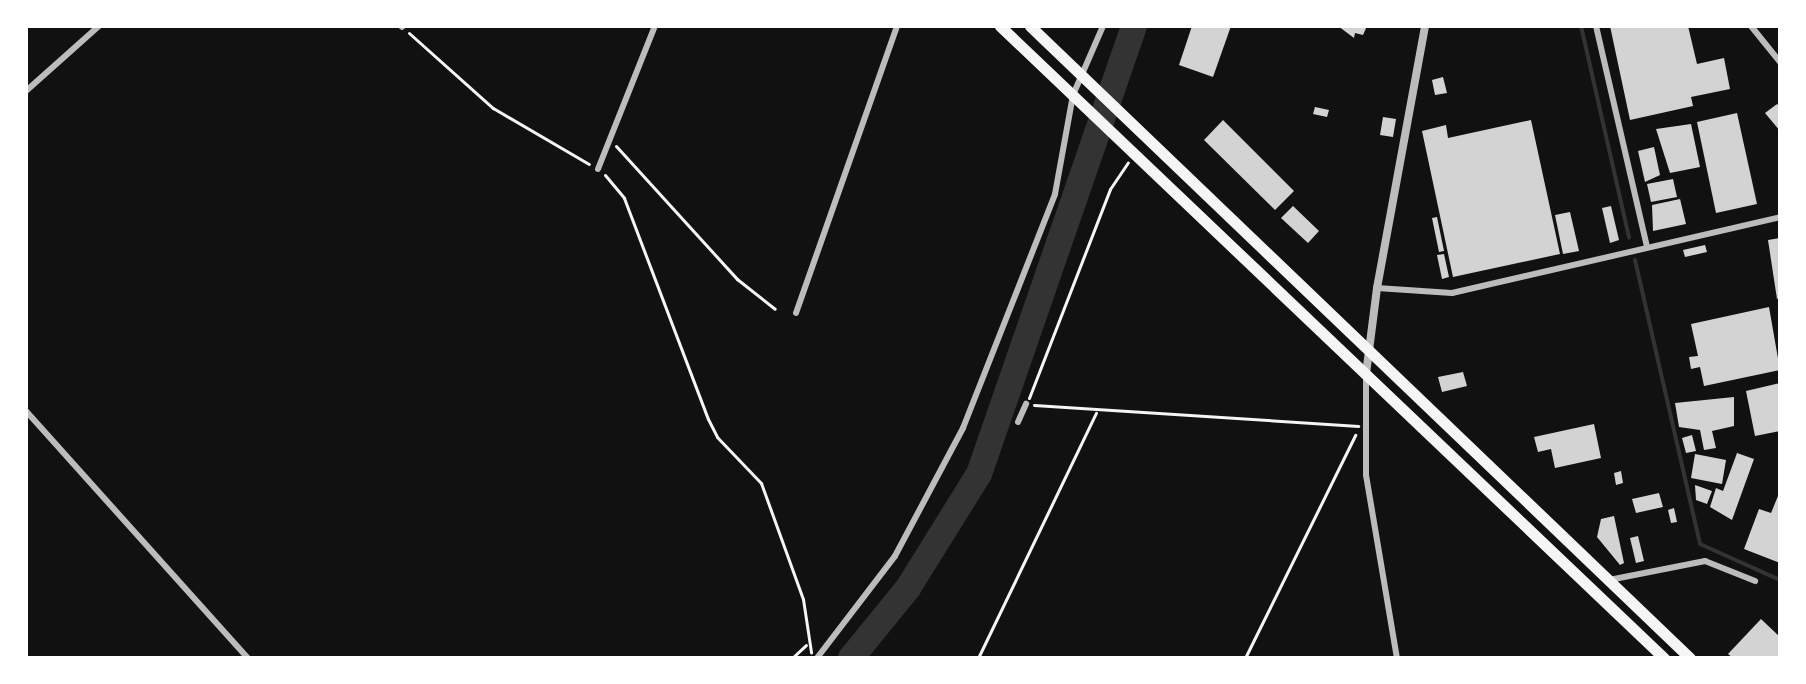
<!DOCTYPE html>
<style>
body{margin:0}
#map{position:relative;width:1806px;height:684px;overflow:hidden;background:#111;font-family:"Noto Sans",sans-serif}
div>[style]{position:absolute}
.stream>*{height:4px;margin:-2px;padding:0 2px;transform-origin:2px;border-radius:2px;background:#333}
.river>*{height:26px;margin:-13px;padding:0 13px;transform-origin:13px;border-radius:13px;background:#333}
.building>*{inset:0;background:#d3d3d3}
.path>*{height:3px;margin:-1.5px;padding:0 1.5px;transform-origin:1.5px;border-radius:1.5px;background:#f5f5f5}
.minor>*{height:6px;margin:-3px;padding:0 3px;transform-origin:3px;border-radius:3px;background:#bcbcbc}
.tertiary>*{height:8px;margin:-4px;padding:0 4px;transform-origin:4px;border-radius:4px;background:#bcbcbc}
.trunk>*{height:11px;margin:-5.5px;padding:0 5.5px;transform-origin:5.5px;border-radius:5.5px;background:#f5f5f5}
span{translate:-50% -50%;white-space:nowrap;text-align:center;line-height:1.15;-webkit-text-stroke:6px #fff;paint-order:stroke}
.frame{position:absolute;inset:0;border:28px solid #fff;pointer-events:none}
</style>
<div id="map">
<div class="stream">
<i style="left:1581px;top:26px;width:217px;rotate:77.2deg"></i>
<i style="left:1635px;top:260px;width:291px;rotate:77.1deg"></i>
<i style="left:1700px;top:544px;width:88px;rotate:24.2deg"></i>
</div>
<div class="river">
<i style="left:851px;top:658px;width:90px;rotate:-50.8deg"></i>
<i style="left:908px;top:588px;width:134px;rotate:-58.1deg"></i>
<i style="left:979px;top:474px;width:474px;rotate:-70.9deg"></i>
</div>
<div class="building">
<i style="clip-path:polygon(1192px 26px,1231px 26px,1213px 77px,1179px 65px)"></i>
<i style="clip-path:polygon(1338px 26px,1367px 26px,1363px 35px,1355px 33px,1354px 38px)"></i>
<i style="clip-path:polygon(1610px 26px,1688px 26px,1697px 64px,1724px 58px,1730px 89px,1691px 97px,1693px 106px,1630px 120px)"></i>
<i style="clip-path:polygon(1443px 77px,1447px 93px,1435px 95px,1432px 80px)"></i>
<i style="clip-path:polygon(1777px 104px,1780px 107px,1780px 131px,1765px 113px)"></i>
<i style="clip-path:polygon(1315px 107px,1329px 110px,1327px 117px,1313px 114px)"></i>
<i style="clip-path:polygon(1737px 113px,1757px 204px,1716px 213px,1697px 122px)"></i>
<i style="clip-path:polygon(1383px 117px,1396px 119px,1393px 137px,1380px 135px)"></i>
<i style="clip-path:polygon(1223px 120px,1294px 191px,1275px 210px,1204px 140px)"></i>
<i style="clip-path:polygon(1531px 120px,1560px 254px,1453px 277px,1422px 131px,1446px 125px,1448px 138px)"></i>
<i style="clip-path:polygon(1691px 124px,1700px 167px,1670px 173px,1656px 129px)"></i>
<i style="clip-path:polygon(1654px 147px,1660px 175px,1645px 182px,1638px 151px)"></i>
<i style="clip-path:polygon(1673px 179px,1677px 197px,1651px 202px,1647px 184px)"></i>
<i style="clip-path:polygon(1680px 199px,1686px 224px,1653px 231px,1652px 205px)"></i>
<i style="clip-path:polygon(1293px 206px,1319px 231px,1308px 243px,1281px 218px)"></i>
<i style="clip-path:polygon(1611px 206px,1619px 240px,1610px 243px,1602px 208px)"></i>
<i style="clip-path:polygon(1570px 212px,1579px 251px,1563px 254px,1555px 215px)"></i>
<i style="clip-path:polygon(1437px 217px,1444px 251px,1439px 252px,1432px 218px)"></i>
<i style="clip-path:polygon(1780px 238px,1780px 298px,1777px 299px,1768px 240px)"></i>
<i style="clip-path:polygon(1705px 245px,1707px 252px,1685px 257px,1683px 250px)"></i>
<i style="clip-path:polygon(1444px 254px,1449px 277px,1442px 279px,1437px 255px)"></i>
<i style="clip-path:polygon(1769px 307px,1780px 370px,1704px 386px,1700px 367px,1691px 369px,1689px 357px,1698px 356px,1691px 324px)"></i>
<i style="clip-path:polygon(1463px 372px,1467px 386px,1442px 392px,1438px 377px)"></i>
<i style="clip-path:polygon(1780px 383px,1780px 431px,1755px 436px,1746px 391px)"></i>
<i style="clip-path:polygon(1734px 397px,1734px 426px,1712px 431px,1716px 448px,1704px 450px,1700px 430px,1679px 427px,1675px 403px)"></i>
<i style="clip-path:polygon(1594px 424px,1601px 458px,1555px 468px,1551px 449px,1538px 452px,1534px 437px)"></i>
<i style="clip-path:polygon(1692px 435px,1696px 451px,1686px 453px,1682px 438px)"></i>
<i style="clip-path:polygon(1737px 453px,1754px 459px,1732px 520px,1710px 507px,1716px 488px,1723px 491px)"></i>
<i style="clip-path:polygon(1695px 454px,1726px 460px,1722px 484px,1691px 478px)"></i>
<i style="clip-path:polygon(1621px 471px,1623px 483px,1616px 485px,1614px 473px)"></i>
<i style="clip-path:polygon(1695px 485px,1712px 491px,1707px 504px,1696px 500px)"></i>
<i style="clip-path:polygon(1780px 491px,1780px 563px,1744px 549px,1759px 509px,1771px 513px)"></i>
<i style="clip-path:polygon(1659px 493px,1663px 507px,1636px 513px,1632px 499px)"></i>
<i style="clip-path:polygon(1674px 508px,1677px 522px,1671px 523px,1668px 510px)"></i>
<i style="clip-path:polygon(1614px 516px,1624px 563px,1620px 565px,1597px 537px,1601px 519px)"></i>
<i style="clip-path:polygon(1638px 536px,1644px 561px,1636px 563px,1630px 538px)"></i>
<i style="clip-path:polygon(1761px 619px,1780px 637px,1780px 658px,1733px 658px,1728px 654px)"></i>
</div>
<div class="path">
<i style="left:409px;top:33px;width:113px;rotate:41.8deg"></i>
<i style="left:493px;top:108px;width:111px;rotate:30.3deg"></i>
<i style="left:616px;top:146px;width:180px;rotate:47.7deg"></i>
<i style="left:737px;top:279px;width:48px;rotate:38.3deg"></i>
<i style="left:605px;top:175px;width:30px;rotate:50deg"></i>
<i style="left:624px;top:198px;width:236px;rotate:69.2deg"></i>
<i style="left:708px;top:419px;width:20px;rotate:63deg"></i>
<i style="left:717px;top:437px;width:64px;rotate:46.3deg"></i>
<i style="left:761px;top:483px;width:123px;rotate:70.1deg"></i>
<i style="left:803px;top:599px;width:54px;rotate:81.4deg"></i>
<i style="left:1029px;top:398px;width:224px;rotate:-68.8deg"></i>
<i style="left:1110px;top:189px;width:32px;rotate:-56deg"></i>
<i style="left:1034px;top:405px;width:325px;rotate:3.7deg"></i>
<i style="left:792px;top:658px;width:19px;rotate:-43deg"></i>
<i style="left:978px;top:658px;width:272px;rotate:-64.3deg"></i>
<i style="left:1245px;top:658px;width:249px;rotate:-63.7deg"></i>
</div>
<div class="minor">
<i style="left:1596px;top:26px;width:227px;rotate:77deg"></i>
<i style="left:1751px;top:26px;width:46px;rotate:51.1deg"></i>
<i style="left:402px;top:27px;width:1px;rotate:-45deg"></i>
<i style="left:26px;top:91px;width:98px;rotate:-41.7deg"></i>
<i style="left:598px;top:169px;width:154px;rotate:-68.3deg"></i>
<i style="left:1377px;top:288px;width:75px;rotate:3.8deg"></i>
<i style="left:1452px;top:293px;width:337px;rotate:-13deg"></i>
<i style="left:796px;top:313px;width:304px;rotate:-70.6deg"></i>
<i style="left:1366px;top:374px;width:101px;rotate:90deg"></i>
<i style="left:1366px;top:475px;width:186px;rotate:80.4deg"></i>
<i style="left:26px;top:411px;width:332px;rotate:48.1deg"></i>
<i style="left:1018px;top:422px;width:20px;rotate:-66deg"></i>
<i style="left:1609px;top:580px;width:98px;rotate:-11.2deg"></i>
<i style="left:1705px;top:561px;width:54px;rotate:21.8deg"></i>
<i style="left:817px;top:658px;width:128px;rotate:-52.6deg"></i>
<i style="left:895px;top:556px;width:145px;rotate:-62deg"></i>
<i style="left:963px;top:428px;width:251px;rotate:-68.5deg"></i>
<i style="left:1055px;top:194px;width:101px;rotate:-79.7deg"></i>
<i style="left:1073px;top:95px;width:75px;rotate:-66.5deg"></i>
</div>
<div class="tertiary">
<i style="left:1366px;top:374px;width:87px;rotate:-82.7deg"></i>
<i style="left:1377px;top:288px;width:266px;rotate:-79.6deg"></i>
</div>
<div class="trunk">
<i style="left:1000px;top:26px;width:917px;rotate:43.59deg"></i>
<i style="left:1030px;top:26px;width:914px;rotate:43.76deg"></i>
</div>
<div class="frame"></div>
</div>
